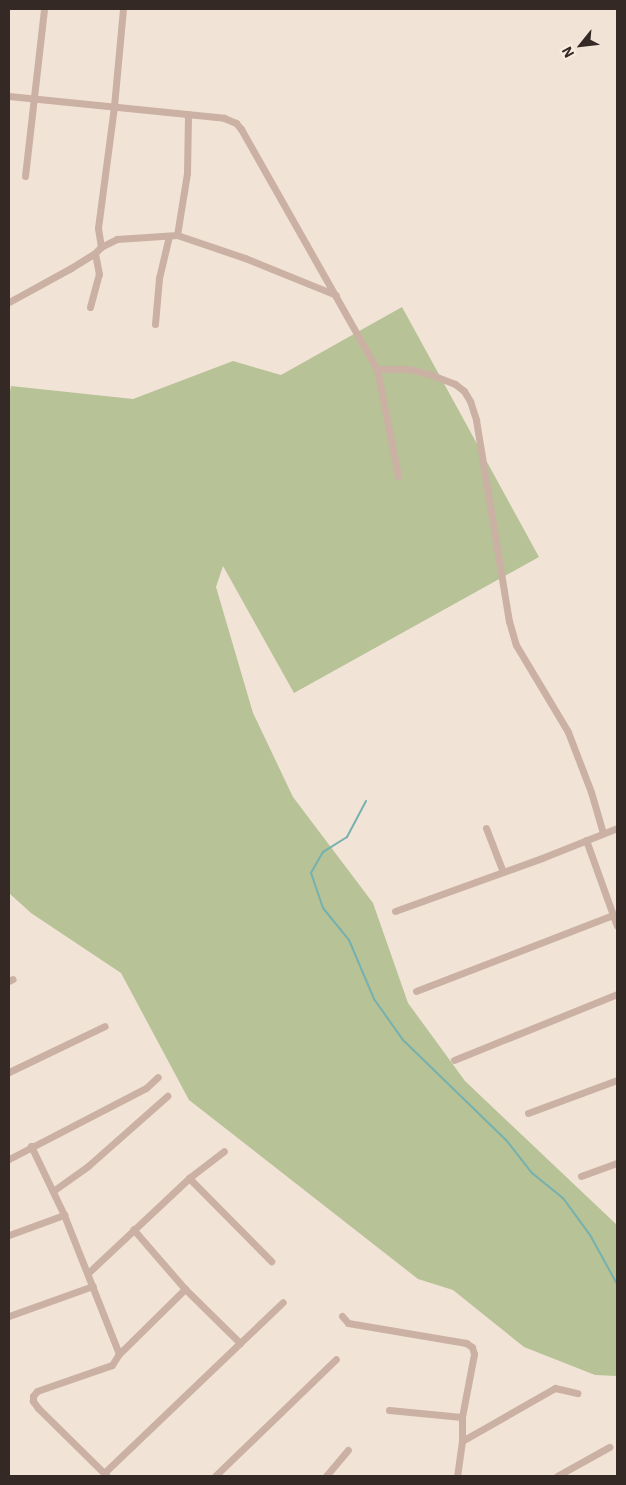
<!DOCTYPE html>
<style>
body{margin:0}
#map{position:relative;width:626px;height:1485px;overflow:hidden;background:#f2e3d7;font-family:"IBM Plex Sans",sans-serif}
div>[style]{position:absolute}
.green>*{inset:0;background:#b7c297}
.stream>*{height:2px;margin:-1px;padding:0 1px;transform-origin:1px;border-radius:1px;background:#75b1ae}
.minor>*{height:7px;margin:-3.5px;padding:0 3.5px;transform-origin:3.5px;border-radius:3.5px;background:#cbb1a3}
span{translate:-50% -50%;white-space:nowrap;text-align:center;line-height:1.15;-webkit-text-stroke:5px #faeee3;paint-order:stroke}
.frame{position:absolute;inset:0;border:10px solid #352925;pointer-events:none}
.north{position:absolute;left:556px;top:20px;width:50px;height:50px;-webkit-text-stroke:4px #faeee3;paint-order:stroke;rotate:241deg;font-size:14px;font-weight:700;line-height:20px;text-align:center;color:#352925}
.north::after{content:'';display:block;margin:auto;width:18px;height:22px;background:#352925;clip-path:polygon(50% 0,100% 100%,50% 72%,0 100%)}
</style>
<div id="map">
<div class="green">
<i style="clip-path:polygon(402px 307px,539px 557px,294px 693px,223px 566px,216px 587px,253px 713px,293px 797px,373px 903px,408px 1003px,465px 1081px,617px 1225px,617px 1376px,595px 1375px,524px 1347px,453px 1290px,418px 1279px,189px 1100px,121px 973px,31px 913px,9px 893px,9px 397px,11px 386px,133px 399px,233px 361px,281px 375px)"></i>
</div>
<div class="stream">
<i style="left:366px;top:801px;width:41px;rotate:117.8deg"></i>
<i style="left:347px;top:837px;width:28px;rotate:148deg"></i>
<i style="left:323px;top:852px;width:24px;rotate:120deg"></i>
<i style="left:311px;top:873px;width:37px;rotate:71deg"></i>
<i style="left:323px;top:908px;width:41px;rotate:50.9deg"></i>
<i style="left:349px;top:940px;width:64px;rotate:67deg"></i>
<i style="left:374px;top:999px;width:50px;rotate:54.7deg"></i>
<i style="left:403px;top:1040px;width:145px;rotate:44.2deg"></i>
<i style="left:507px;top:1141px;width:41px;rotate:52deg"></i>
<i style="left:532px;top:1173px;width:40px;rotate:39deg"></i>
<i style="left:563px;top:1198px;width:46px;rotate:53.9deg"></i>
<i style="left:590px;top:1235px;width:56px;rotate:61.1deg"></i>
</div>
<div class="minor">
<i style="left:9px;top:96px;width:216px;rotate:5.8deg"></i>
<i style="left:224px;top:118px;width:13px;rotate:23deg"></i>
<i style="left:236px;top:123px;width:8px;rotate:50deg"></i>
<i style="left:241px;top:129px;width:276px;rotate:60.5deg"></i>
<i style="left:377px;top:369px;width:109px;rotate:78.9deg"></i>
<i style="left:25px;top:176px;width:168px;rotate:-83.5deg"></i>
<i style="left:177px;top:235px;width:72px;rotate:18.7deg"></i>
<i style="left:245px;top:258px;width:98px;rotate:22.1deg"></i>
<i style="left:101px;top:247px;width:19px;rotate:-99deg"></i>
<i style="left:98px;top:228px;width:123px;rotate:-82.5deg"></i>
<i style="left:114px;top:106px;width:97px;rotate:-84.7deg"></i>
<i style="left:9px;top:302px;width:71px;rotate:-28.7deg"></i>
<i style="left:71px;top:268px;width:28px;rotate:-32deg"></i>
<i style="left:95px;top:253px;width:8px;rotate:-45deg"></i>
<i style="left:101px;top:247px;width:18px;rotate:-27deg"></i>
<i style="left:117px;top:239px;width:60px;rotate:-3.8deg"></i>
<i style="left:177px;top:235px;width:63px;rotate:-80.8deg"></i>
<i style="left:187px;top:173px;width:59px;rotate:-89deg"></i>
<i style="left:90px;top:307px;width:34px;rotate:-75deg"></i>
<i style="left:99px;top:274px;width:21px;rotate:-101deg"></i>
<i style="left:155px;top:324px;width:46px;rotate:-85deg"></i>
<i style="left:159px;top:278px;width:43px;rotate:-76.6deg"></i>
<i style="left:377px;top:369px;width:32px"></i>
<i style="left:409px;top:369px;width:21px;rotate:14deg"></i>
<i style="left:429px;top:374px;width:28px;rotate:21deg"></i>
<i style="left:455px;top:384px;width:11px;rotate:38deg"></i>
<i style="left:464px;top:391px;width:12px;rotate:59deg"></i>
<i style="left:470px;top:401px;width:20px;rotate:72deg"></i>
<i style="left:476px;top:420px;width:204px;rotate:80.7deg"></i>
<i style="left:509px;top:621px;width:25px;rotate:74deg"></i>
<i style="left:516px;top:645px;width:101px;rotate:59.1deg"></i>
<i style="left:568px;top:732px;width:64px;rotate:69deg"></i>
<i style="left:591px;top:792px;width:43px;rotate:73.7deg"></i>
<i style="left:486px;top:828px;width:47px;rotate:68.9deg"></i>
<i style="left:586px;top:840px;width:91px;rotate:70.2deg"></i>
<i style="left:395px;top:911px;width:156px;rotate:-19.8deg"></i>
<i style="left:542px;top:858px;width:81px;rotate:-21.8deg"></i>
<i style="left:9px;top:981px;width:4px;rotate:-27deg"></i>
<i style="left:416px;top:991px;width:211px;rotate:-21.1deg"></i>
<i style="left:454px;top:1060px;width:176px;rotate:-22deg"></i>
<i style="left:9px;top:1072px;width:106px;rotate:-25.6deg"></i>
<i style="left:528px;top:1113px;width:95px;rotate:-20.3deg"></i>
<i style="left:31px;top:1146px;width:76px;rotate:64.4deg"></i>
<i style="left:64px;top:1215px;width:149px;rotate:68.4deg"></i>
<i style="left:9px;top:1159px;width:154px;rotate:-27.4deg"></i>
<i style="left:146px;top:1088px;width:16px;rotate:-43deg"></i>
<i style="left:581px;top:1176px;width:38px;rotate:-20deg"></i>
<i style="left:189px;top:1178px;width:117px;rotate:45.3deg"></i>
<i style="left:53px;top:1191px;width:43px;rotate:-35.5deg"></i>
<i style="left:88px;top:1166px;width:106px;rotate:-41.5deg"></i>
<i style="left:9px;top:1235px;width:59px;rotate:-20deg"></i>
<i style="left:88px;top:1273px;width:139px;rotate:-43.2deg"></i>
<i style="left:189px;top:1178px;width:44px;rotate:-37.6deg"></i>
<i style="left:9px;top:1316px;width:89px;rotate:-19.7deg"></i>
<i style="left:342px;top:1316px;width:9px;rotate:49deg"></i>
<i style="left:348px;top:1323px;width:120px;rotate:9.6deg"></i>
<i style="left:466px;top:1343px;width:7px;rotate:34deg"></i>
<i style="left:472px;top:1347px;width:7px;rotate:74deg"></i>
<i style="left:474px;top:1354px;width:64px;rotate:100.8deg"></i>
<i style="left:462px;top:1417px;width:24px;rotate:90deg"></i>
<i style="left:462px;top:1441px;width:35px;rotate:98deg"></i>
<i style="left:240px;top:1343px;width:59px;rotate:-43.6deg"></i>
<i style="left:389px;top:1410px;width:73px;rotate:5.5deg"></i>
<i style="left:462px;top:1441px;width:107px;rotate:-29.7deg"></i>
<i style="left:555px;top:1388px;width:23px;rotate:13deg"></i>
<i style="left:104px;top:1473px;width:188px;rotate:-43.7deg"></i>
<i style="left:240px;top:1343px;width:77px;rotate:-135.5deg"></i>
<i style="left:185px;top:1289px;width:79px;rotate:-130.9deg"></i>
<i style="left:107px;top:1476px;width:97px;rotate:-135.4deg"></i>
<i style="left:38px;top:1408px;width:9px;rotate:-126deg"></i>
<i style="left:33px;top:1401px;width:5px;rotate:-90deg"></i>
<i style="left:33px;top:1396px;width:6px;rotate:-51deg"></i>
<i style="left:37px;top:1391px;width:79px;rotate:-19.1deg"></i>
<i style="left:112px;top:1365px;width:13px;rotate:-58deg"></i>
<i style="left:119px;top:1354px;width:93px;rotate:-44.6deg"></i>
<i style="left:215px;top:1476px;width:168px;rotate:-44deg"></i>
<i style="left:326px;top:1476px;width:34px;rotate:-50deg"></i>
<i style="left:557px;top:1476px;width:60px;rotate:-29.1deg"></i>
</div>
<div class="frame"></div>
<div class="north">N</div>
</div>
